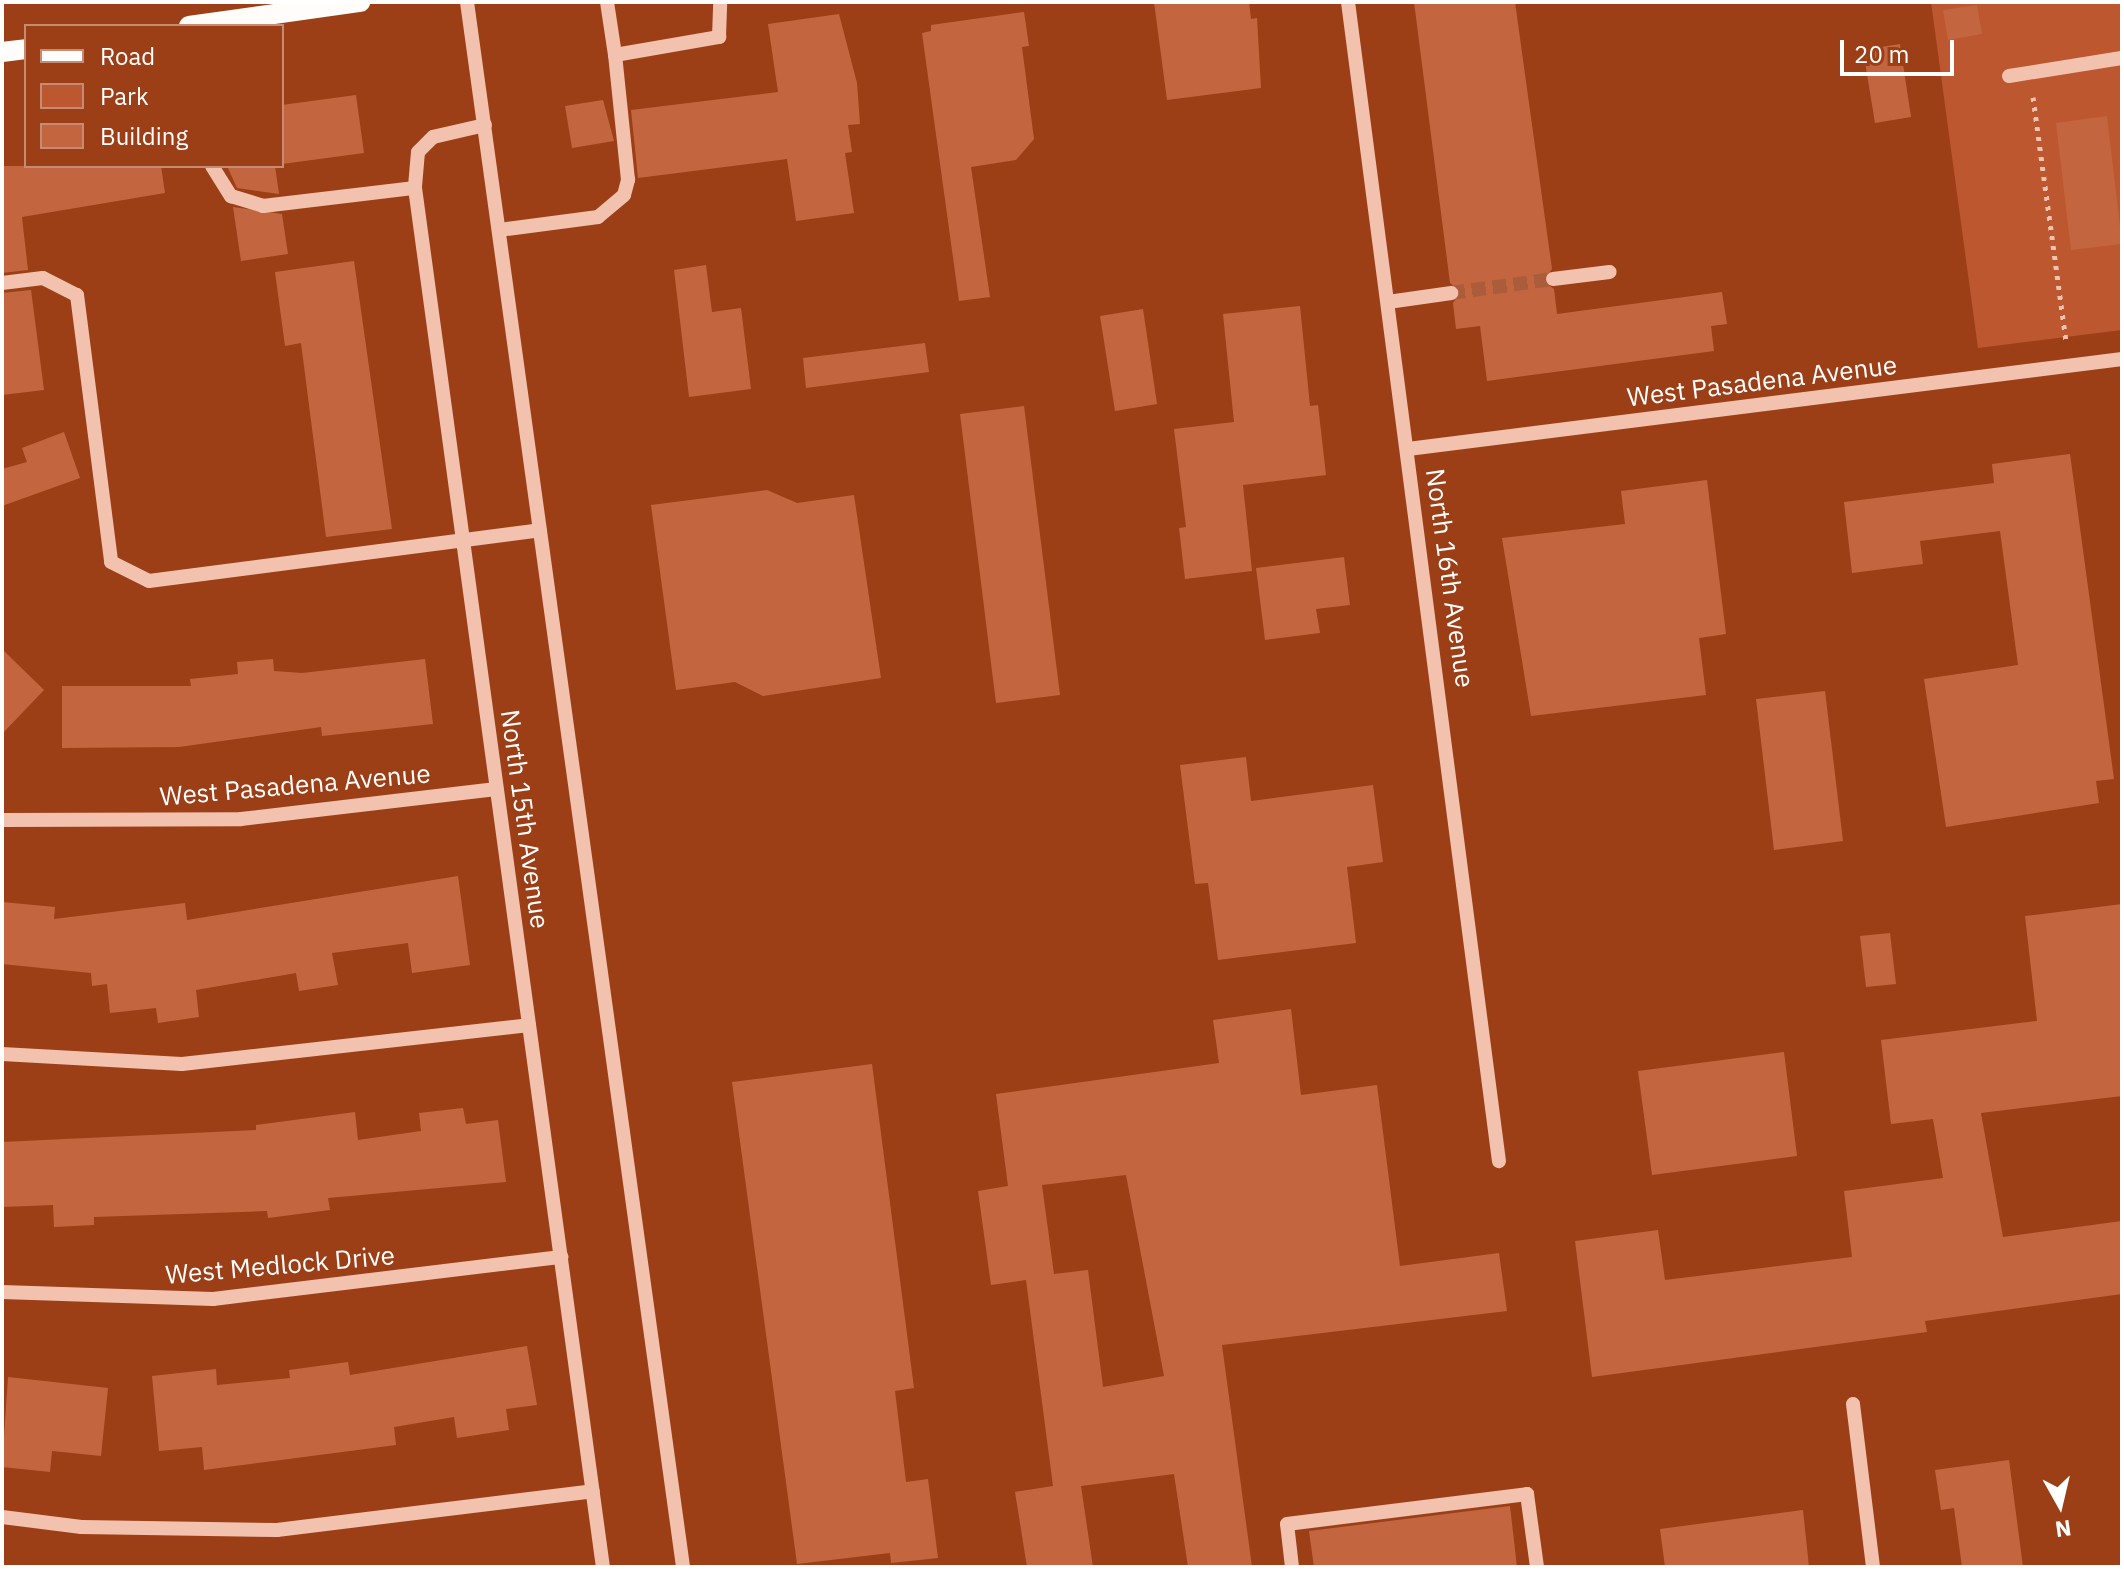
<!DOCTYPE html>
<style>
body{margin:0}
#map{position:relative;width:2124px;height:1569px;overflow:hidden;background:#9c3f17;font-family:"IBM Plex Sans",sans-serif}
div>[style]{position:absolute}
.green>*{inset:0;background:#bc572f}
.building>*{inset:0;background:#c36640}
.minor-tunnel>*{height:14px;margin-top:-7px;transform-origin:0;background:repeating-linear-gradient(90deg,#ab5c3a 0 14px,transparent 0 21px)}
.path>*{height:5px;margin-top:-2.5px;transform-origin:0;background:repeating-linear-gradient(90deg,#f2c2af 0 4px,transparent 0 10px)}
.minor>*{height:14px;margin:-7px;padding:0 7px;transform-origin:7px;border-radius:7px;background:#f2c2af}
.major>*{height:20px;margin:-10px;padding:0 10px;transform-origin:10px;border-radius:10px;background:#fffcfa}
span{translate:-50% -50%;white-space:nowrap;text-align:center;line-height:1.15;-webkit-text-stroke:6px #9c3f17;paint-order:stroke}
.street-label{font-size:26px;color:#fff}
.frame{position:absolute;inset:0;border:4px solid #fff;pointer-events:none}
.legend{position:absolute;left:24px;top:24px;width:260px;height:144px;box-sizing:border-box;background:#9c3f17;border:2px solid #c48c74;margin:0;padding:10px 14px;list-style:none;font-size:24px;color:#fff}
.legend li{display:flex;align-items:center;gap:16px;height:40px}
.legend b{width:40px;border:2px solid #c48c74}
.north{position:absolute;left:2020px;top:1465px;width:80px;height:80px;-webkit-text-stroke:6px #9c3f17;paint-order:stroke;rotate:172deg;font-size:22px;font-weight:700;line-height:32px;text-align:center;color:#fff}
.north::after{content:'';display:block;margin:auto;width:28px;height:36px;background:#fff;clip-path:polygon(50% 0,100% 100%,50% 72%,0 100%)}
.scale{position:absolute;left:1840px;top:40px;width:114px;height:36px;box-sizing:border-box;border:4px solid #fff;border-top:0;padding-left:10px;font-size:24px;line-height:28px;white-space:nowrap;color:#fff;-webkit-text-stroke:6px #9c3f17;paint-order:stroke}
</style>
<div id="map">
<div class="green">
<i style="clip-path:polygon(1931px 2px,2122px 2px,2122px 330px,1978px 348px)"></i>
</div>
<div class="building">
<i style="clip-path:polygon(1154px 2px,1249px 2px,1251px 19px,1257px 18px,1261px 88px,1167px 100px)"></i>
<i style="clip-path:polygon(1414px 2px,1515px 2px,1552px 269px,1543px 281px,1554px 289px,1557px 314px,1722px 292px,1727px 324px,1711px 326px,1714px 351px,1487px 381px,1480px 326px,1456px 329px,1453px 303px,1461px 292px,1450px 283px)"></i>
<i style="clip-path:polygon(1977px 5px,1982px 34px,1948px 40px,1943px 10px)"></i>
<i style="clip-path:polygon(1024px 12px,1029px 46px,1022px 47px,1034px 139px,1016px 160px,971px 167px,990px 297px,959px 301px,922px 33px,931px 31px,931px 25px)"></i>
<i style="clip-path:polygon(839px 14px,857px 83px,860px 124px,848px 125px,852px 152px,845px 153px,854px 213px,796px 221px,787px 159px,638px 178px,631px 110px,778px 92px,768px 24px)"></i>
<i style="clip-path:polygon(1900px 44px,1911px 117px,1875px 123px,1863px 50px)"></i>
<i style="clip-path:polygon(356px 95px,364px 153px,282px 164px,282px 105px)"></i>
<i style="clip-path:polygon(603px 100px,614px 141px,572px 148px,565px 106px)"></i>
<i style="clip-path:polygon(2107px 116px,2122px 244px,2071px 250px,2056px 123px)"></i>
<i style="clip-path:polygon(2px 166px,161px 166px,165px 193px,22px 217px,28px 270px,2px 273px)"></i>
<i style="clip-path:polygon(227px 166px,275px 166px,279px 194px,237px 188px)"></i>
<i style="clip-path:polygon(233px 207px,282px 214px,288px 254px,241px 261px)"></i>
<i style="clip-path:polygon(354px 261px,392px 529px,326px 537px,301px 343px,285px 346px,275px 272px)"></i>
<i style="clip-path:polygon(706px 265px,712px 312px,741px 308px,751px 389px,689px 397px,674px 270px)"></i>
<i style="clip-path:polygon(31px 290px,44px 390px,2px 395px,2px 293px)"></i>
<i style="clip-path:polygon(1300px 306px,1310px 406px,1318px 405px,1326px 475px,1243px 485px,1252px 571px,1185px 579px,1179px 528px,1186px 527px,1174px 429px,1234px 422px,1223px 314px)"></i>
<i style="clip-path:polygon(1143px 309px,1157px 404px,1115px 411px,1100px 316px)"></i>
<i style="clip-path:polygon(925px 343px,929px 372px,806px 388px,803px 358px)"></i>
<i style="clip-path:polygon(1024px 406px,1060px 695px,996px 703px,960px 414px)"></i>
<i style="clip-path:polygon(64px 432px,80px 478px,2px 506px,2px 469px,27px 462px,22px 448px)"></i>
<i style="clip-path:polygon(2070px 454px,2114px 779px,2096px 781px,2099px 803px,1946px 827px,1924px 679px,2018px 665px,2000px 531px,1920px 541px,1923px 564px,1852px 573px,1844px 502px,1994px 483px,1992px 464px)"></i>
<i style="clip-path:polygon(1707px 480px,1726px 634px,1699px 638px,1706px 695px,1531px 716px,1502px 538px,1625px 524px,1621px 491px)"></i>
<i style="clip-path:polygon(767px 490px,797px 503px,854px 495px,881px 678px,763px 696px,735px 682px,676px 690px,651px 505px)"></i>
<i style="clip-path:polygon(1344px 557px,1350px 605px,1316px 609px,1320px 633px,1265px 640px,1256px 568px)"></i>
<i style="clip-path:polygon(2px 649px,44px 690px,2px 734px)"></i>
<i style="clip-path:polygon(273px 659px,274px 671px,302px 673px,425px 659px,433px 724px,322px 736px,321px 727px,179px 747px,62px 748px,62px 686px,191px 686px,190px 679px,238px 674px,237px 662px)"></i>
<i style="clip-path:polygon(1825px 691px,1843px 841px,1774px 850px,1756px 699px)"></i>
<i style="clip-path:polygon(1246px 757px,1251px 801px,1373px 785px,1383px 862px,1347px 867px,1356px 943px,1218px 960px,1208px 883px,1195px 884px,1180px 765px)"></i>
<i style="clip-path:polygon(458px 876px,470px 965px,412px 973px,408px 943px,332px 953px,338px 985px,299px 991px,296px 973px,196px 990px,199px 1017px,158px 1023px,156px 1008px,110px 1013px,107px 984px,92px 986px,91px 973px,2px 964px,2px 902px,55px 907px,54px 919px,185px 903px,187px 920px)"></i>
<i style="clip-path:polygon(2122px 904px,2122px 1096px,1981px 1113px,2003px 1237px,2122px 1221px,2122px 1294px,1925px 1321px,1927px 1332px,1592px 1377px,1575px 1241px,1658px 1230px,1665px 1280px,1852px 1257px,1844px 1191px,1943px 1178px,1933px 1119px,1891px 1124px,1881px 1040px,2037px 1021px,2025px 916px)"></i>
<i style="clip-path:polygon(1890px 933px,1896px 984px,1866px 987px,1860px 936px)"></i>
<i style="clip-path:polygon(evenodd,1291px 1009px,1301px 1095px,1377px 1085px,1400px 1266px,1499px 1253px,1507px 1311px,1222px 1345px,1252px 1567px,1188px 1567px,1174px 1474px,1081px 1486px,1093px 1567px,1027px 1567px,1015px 1492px,1053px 1486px,1026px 1280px,991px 1285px,978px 1191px,1008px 1186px,996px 1094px,1219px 1063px,1213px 1020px,1291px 1009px,1126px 1175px,1164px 1376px,1103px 1387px,1088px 1270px,1054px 1274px,1042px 1185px,1126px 1175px)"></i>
<i style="clip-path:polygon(1784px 1052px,1797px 1156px,1652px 1175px,1638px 1071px)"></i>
<i style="clip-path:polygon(872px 1064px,914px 1388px,895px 1391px,906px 1482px,928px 1479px,938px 1558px,891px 1563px,890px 1553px,797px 1564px,732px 1082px)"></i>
<i style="clip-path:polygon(463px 1108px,466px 1124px,498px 1120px,506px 1182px,328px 1198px,330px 1210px,268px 1218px,267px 1211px,94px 1217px,94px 1225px,54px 1227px,53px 1205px,2px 1207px,2px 1142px,256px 1130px,256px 1125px,355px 1112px,358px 1140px,421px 1131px,419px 1113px)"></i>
<i style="clip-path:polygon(527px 1346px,537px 1405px,506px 1409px,509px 1430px,457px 1438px,454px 1417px,394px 1427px,396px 1445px,204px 1470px,202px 1447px,159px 1451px,152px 1376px,216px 1369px,217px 1385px,290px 1378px,289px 1370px,348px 1362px,350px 1375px)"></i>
<i style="clip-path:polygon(8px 1377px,108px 1388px,101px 1456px,52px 1451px,50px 1472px,2px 1467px)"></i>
<i style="clip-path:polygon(2009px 1460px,2023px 1567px,1962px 1567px,1954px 1508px,1941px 1510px,1935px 1470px)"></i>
<i style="clip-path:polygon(1510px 1506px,1517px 1567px,1314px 1567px,1309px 1531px)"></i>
<i style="clip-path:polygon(1803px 1510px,1809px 1567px,1665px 1567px,1660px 1529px)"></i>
</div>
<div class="minor-tunnel">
<i style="left:1451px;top:293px;width:103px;rotate:-7.8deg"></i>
</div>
<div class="path">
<i style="left:2033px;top:97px;width:246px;rotate:82.3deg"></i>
</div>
<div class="minor">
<i style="left:467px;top:2px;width:1580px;rotate:82.14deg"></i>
<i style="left:607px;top:2px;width:54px;rotate:81.4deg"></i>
<i style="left:615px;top:55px;width:106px;rotate:-9.8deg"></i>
<i style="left:719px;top:37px;width:35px;rotate:-88deg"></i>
<i style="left:1348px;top:2px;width:1169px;rotate:82.58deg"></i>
<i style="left:2009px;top:76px;width:114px;rotate:-9.1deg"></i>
<i style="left:485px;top:125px;width:53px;rotate:167deg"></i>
<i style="left:433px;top:137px;width:21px;rotate:135deg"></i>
<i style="left:418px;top:152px;width:36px;rotate:95deg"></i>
<i style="left:415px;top:188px;width:1392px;rotate:82.24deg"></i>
<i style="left:212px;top:166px;width:36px;rotate:58deg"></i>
<i style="left:231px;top:196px;width:34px;rotate:17deg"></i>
<i style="left:263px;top:206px;width:153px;rotate:-6.8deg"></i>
<i style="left:499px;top:230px;width:100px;rotate:-7.5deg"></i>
<i style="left:598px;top:217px;width:34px;rotate:-40deg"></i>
<i style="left:624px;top:195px;width:16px;rotate:-75deg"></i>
<i style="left:628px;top:180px;width:126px;rotate:-95.9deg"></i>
<i style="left:1553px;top:279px;width:57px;rotate:-7deg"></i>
<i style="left:2px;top:283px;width:41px;rotate:-7deg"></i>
<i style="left:43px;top:278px;width:38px;rotate:27deg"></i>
<i style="left:77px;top:295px;width:269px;rotate:82.7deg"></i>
<i style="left:111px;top:562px;width:42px;rotate:26.6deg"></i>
<i style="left:149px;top:581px;width:394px;rotate:-7.4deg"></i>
<i style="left:1388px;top:302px;width:64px;rotate:-8.1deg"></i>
<i style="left:1408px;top:449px;width:720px;rotate:-7.18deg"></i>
<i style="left:2px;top:820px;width:239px;rotate:-0.2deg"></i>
<i style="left:241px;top:819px;width:257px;rotate:-6.7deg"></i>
<i style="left:2px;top:1054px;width:180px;rotate:3.2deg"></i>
<i style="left:182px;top:1064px;width:349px;rotate:-6.4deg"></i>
<i style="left:2px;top:1292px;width:211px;rotate:1.9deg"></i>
<i style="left:213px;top:1299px;width:351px;rotate:-6.9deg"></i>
<i style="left:1853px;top:1404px;width:164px;rotate:83deg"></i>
<i style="left:2px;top:1517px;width:80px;rotate:7.2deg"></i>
<i style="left:81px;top:1527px;width:196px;rotate:0.9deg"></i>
<i style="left:277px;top:1530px;width:318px;rotate:-7deg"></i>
<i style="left:1292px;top:1567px;width:43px;rotate:-96.6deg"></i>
<i style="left:1287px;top:1524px;width:242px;rotate:-7.1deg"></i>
<i style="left:1527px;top:1494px;width:74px;rotate:82.2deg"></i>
</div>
<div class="major">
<i style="left:189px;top:26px;width:173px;rotate:-8deg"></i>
<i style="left:2px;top:52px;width:24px;rotate:-7deg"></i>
</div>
<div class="street-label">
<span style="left:1762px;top:381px;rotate:-7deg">West Pasadena Avenue</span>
<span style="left:1450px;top:578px;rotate:82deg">North 16th Avenue</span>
<span style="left:295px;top:785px;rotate:-5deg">West Pasadena Avenue</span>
<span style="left:525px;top:819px;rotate:82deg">North 15th Avenue</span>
<span style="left:280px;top:1265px;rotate:-5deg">West Medlock Drive</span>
</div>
<div class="frame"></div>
<ul class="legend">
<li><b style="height:10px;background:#fffcfa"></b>Road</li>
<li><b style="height:22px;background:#bc572f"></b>Park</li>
<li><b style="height:22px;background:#c36640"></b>Building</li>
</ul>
<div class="north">N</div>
<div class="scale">20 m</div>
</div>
